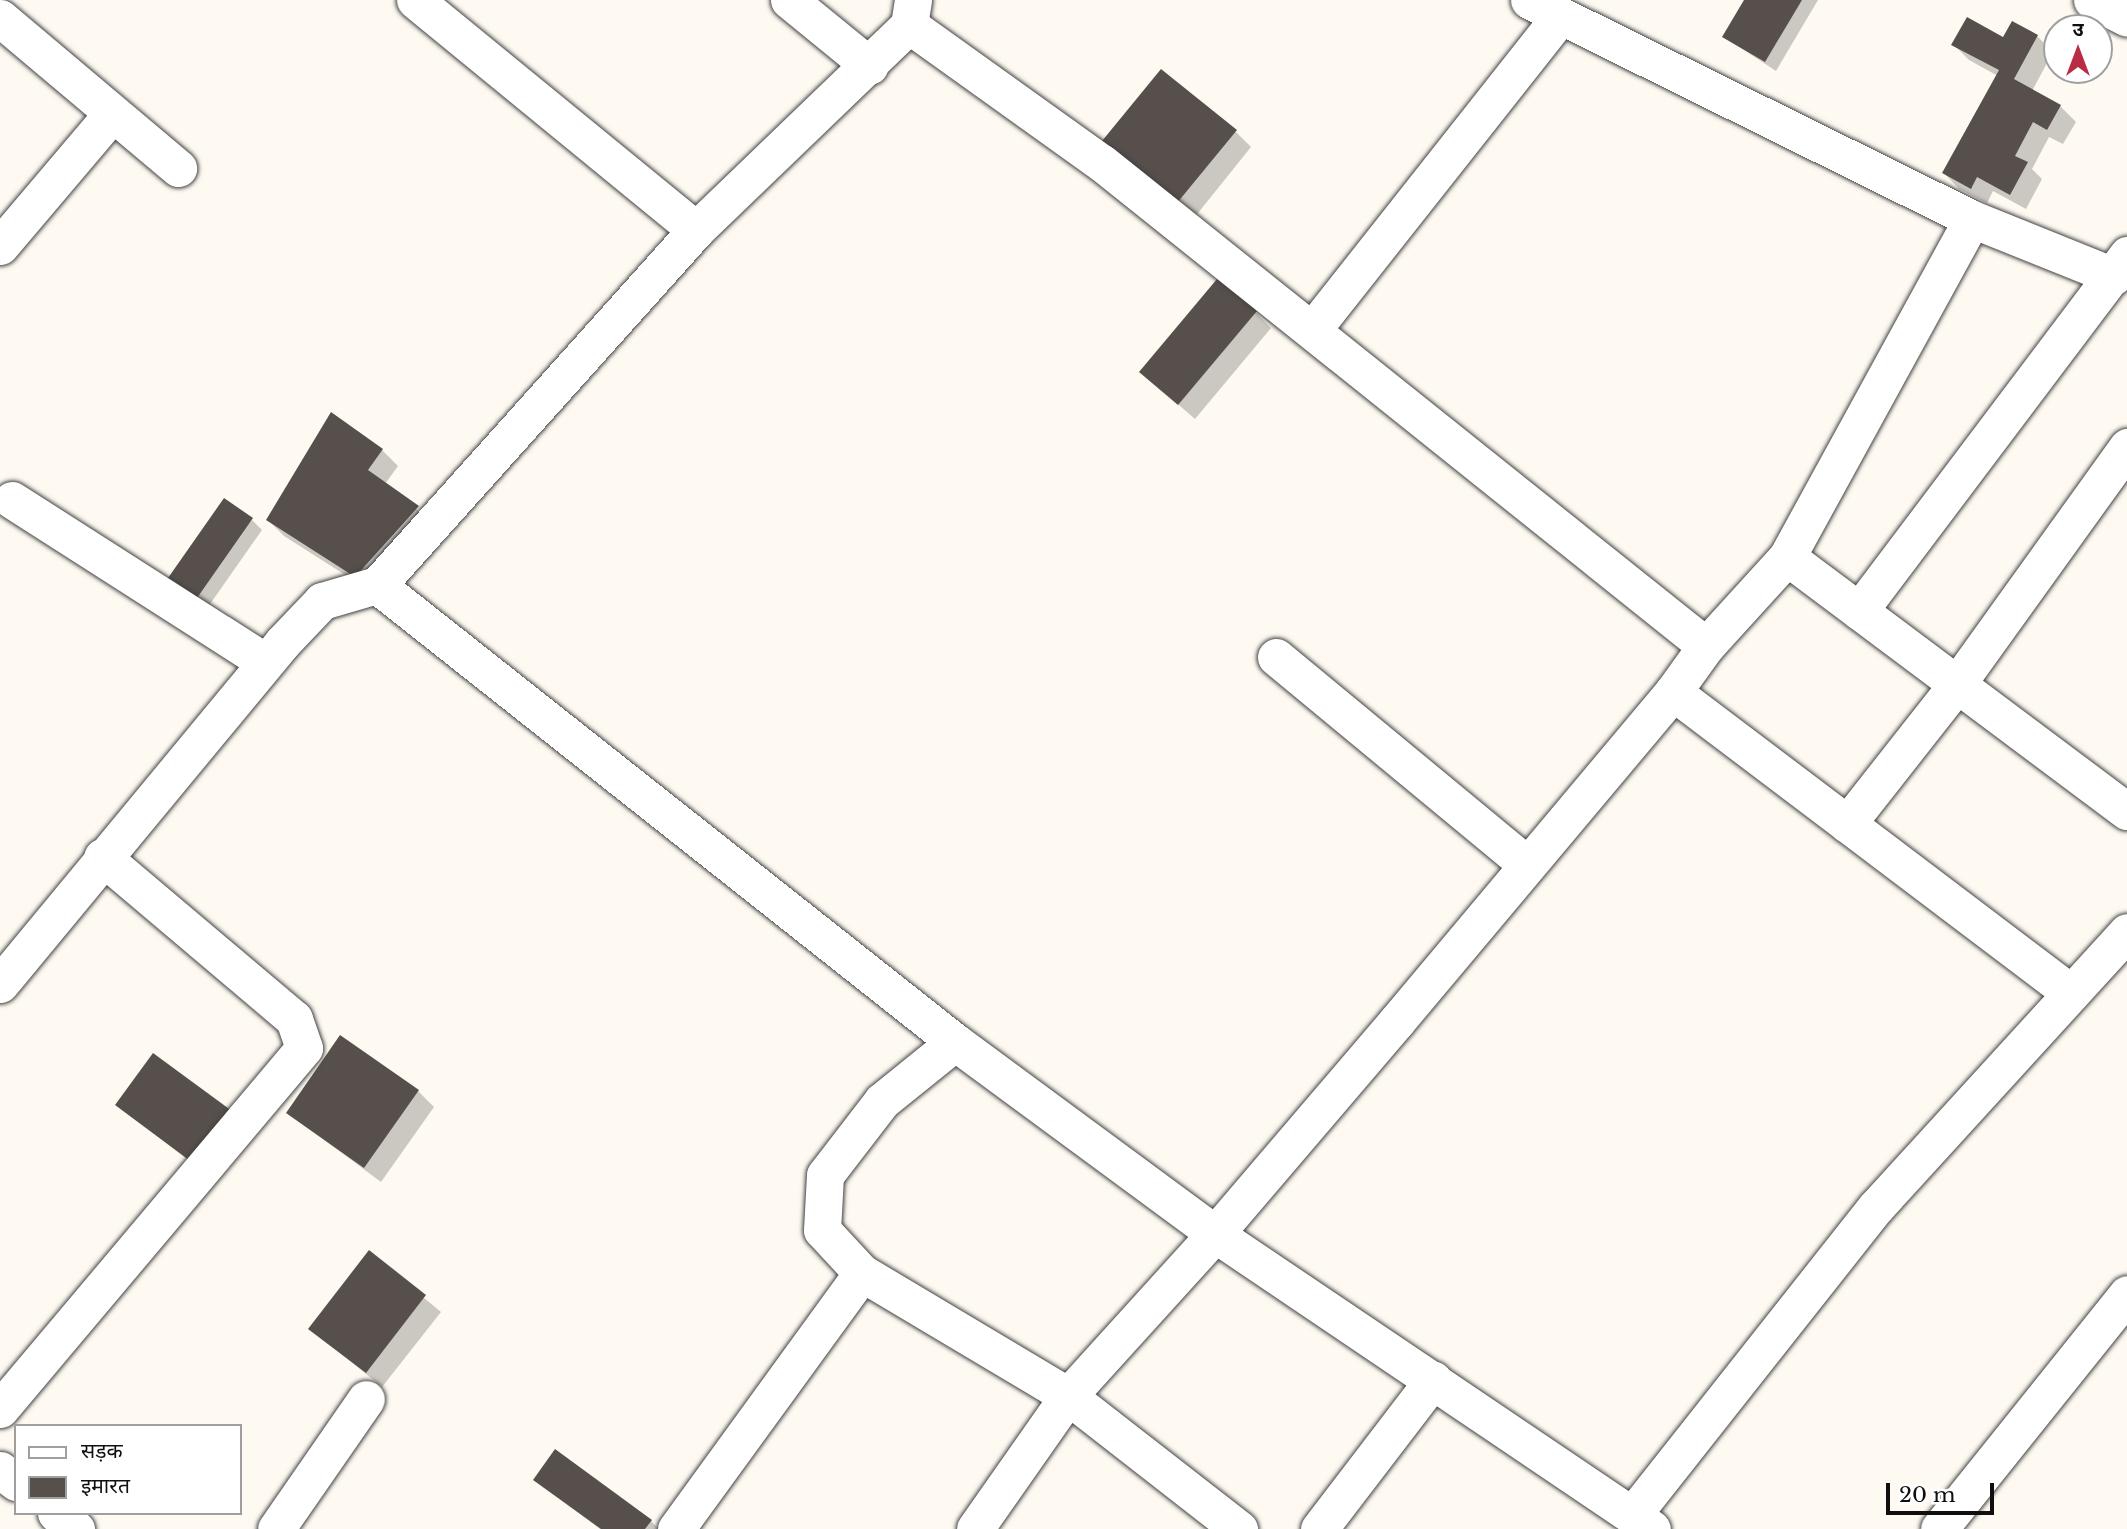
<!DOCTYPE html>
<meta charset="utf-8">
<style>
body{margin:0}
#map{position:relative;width:2127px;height:1529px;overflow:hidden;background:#fefaf2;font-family:"Libre Baskerville","Noto Sans Devanagari",serif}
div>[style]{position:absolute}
.shadow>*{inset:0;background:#0003}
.building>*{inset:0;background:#574f4c}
.roads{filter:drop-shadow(0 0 2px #424242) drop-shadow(0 0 2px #424242)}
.street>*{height:37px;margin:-18.5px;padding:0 18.5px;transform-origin:18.5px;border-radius:18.5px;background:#fff}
span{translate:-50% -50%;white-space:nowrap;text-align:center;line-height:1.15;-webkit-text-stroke:7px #fff;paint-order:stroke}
.legend{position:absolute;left:14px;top:1424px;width:228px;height:91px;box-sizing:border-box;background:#fff;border:2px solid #9f9f9f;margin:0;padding:9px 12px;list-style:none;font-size:21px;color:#0f0f0f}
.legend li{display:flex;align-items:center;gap:14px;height:35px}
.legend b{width:35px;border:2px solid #9f9f9f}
.north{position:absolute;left:2043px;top:14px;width:70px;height:70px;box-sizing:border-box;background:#fff;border:2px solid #9f9f9f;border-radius:50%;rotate:0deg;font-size:19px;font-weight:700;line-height:28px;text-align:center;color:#0f0f0f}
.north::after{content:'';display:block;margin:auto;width:24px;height:32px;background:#b92d44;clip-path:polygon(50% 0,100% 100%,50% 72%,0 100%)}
.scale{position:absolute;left:1886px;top:1483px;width:108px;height:32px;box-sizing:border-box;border:4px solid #0f0f0f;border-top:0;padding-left:9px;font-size:21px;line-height:24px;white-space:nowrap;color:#0f0f0f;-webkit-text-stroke:5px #fff;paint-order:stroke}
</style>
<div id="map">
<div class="shadow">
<i style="clip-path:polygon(1746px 0,1818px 0,1776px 71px,1724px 37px)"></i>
<i style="clip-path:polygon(2013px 23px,2037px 36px,2053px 52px,2032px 91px,2060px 106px,2076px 122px,2063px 144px,2049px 137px,2032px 169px,2042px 179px,2026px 209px,1993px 191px,1987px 203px,1959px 189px,1944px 173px,1998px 76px,1969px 60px,1953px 44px,2004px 39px)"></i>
<i style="clip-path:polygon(1236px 132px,1251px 147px,1194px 218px,1120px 157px)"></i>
<i style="clip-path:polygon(1255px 312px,1271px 328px,1195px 419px,1141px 372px)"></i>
<i style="clip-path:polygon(382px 450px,398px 466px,385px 484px,434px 523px,372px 592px,284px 536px,268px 520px)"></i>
<i style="clip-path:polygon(252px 520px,262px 530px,208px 607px,181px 588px)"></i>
<i style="clip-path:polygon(418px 1091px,434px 1107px,381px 1182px,288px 1113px)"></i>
<i style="clip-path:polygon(117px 1105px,247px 1128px,210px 1177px)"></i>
<i style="clip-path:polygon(370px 1253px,441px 1312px,382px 1387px,311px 1329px)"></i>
<i style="clip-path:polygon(535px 1480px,651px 1521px,659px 1529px,600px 1529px)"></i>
</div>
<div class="building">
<i style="clip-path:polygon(1744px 0,1802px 0,1765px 62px,1722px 37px)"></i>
<i style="clip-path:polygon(1967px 17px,2003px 37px,2012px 21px,2038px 35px,2014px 79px,2061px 105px,2047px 130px,2033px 122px,2015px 156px,2028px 162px,2010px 195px,1977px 177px,1971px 189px,1942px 173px,1999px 70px,1951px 45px)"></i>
<i style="clip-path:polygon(1161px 69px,1237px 130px,1177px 203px,1102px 141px)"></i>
<i style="clip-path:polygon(1217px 279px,1257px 311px,1178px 405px,1139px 372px)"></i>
<i style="clip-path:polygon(331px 412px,383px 449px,368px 470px,419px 506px,355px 577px,266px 520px)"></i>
<i style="clip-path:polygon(224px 498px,253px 518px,197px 598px,168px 578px)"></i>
<i style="clip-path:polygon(340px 1035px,419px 1090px,364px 1168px,286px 1113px)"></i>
<i style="clip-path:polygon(153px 1053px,232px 1111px,193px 1163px,115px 1105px)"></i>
<i style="clip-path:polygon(369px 1250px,426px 1295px,366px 1373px,308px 1329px)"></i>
<i style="clip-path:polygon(555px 1449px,652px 1520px,645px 1529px,601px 1529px,533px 1480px)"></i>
</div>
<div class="roads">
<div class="street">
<i style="left:415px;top:0;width:363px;rotate:39.3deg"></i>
<i style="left:789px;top:0;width:104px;rotate:39.2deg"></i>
<i style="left:913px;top:0;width:25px;rotate:99deg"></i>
<i style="left:909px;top:25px;width:296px;rotate:136.1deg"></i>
<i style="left:696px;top:230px;width:477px;rotate:131.9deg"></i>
<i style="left:377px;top:585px;width:737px;rotate:38.33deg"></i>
<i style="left:955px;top:1042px;width:323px;rotate:36.4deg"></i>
<i style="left:1215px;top:1234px;width:527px;rotate:34.02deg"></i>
<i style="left:1529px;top:0;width:494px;rotate:26.3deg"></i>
<i style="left:1972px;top:219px;width:385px;rotate:118.7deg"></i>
<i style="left:2092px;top:0;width:39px;rotate:27deg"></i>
<i style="left:0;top:18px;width:233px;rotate:40.1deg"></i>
<i style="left:909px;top:25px;width:237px;rotate:35.6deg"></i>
<i style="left:1102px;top:163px;width:773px;rotate:38.65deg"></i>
<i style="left:1706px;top:646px;width:57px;rotate:125.7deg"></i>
<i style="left:1673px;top:692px;width:431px;rotate:130deg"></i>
<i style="left:1396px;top:1022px;width:279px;rotate:130.5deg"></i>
<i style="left:1215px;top:1234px;width:219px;rotate:132.2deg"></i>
<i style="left:1068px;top:1396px;width:162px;rotate:125deg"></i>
<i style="left:1972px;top:219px;width:153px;rotate:21.9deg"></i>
<i style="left:0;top:246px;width:173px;rotate:-49.7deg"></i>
<i style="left:1313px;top:329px;width:397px;rotate:-51.7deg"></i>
<i style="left:12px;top:500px;width:300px;rotate:32.6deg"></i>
<i style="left:1859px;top:611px;width:446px;rotate:-53deg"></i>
<i style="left:1706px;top:646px;width:120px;rotate:-47.7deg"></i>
<i style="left:1787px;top:557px;width:424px;rotate:36.8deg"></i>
<i style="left:1276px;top:657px;width:326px;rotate:39.6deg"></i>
<i style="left:1673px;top:692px;width:499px;rotate:37.1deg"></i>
<i style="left:1847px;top:824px;width:178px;rotate:-51.8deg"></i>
<i style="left:1957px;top:684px;width:292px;rotate:-54.3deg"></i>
<i style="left:0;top:984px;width:442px;rotate:-50.4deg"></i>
<i style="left:282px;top:643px;width:58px;rotate:-46.4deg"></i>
<i style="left:322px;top:601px;width:57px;rotate:-16.2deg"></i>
<i style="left:955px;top:1042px;width:94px;rotate:141.1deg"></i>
<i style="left:882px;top:1101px;width:93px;rotate:127.6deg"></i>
<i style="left:825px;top:1175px;width:55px;rotate:93.1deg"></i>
<i style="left:822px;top:1230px;width:59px;rotate:47.1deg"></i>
<i style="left:862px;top:1273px;width:240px;rotate:30.8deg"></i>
<i style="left:1068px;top:1396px;width:217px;rotate:37.9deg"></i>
<i style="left:0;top:1409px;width:472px;rotate:-49.9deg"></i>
<i style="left:304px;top:1048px;width:31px;rotate:-109deg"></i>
<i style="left:294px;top:1019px;width:251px;rotate:-139.8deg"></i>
<i style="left:0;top:1470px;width:20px;rotate:37deg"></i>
<i style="left:56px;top:1513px;width:26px;rotate:39deg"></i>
<i style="left:1634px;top:1513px;width:390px;rotate:-51.7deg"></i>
<i style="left:1876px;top:1207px;width:372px;rotate:-47.6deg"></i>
<i style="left:276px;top:1529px;width:158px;rotate:-55.3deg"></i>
<i style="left:676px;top:1529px;width:316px;rotate:-54deg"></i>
<i style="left:1319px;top:1529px;width:188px;rotate:-52.6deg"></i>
<i style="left:1939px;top:1529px;width:301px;rotate:-51.3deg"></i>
</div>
</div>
<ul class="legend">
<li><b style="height:9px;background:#fff"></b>सड़क</li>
<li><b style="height:19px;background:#574f4c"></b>इमारत</li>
</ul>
<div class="north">उ</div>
<div class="scale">20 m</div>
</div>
